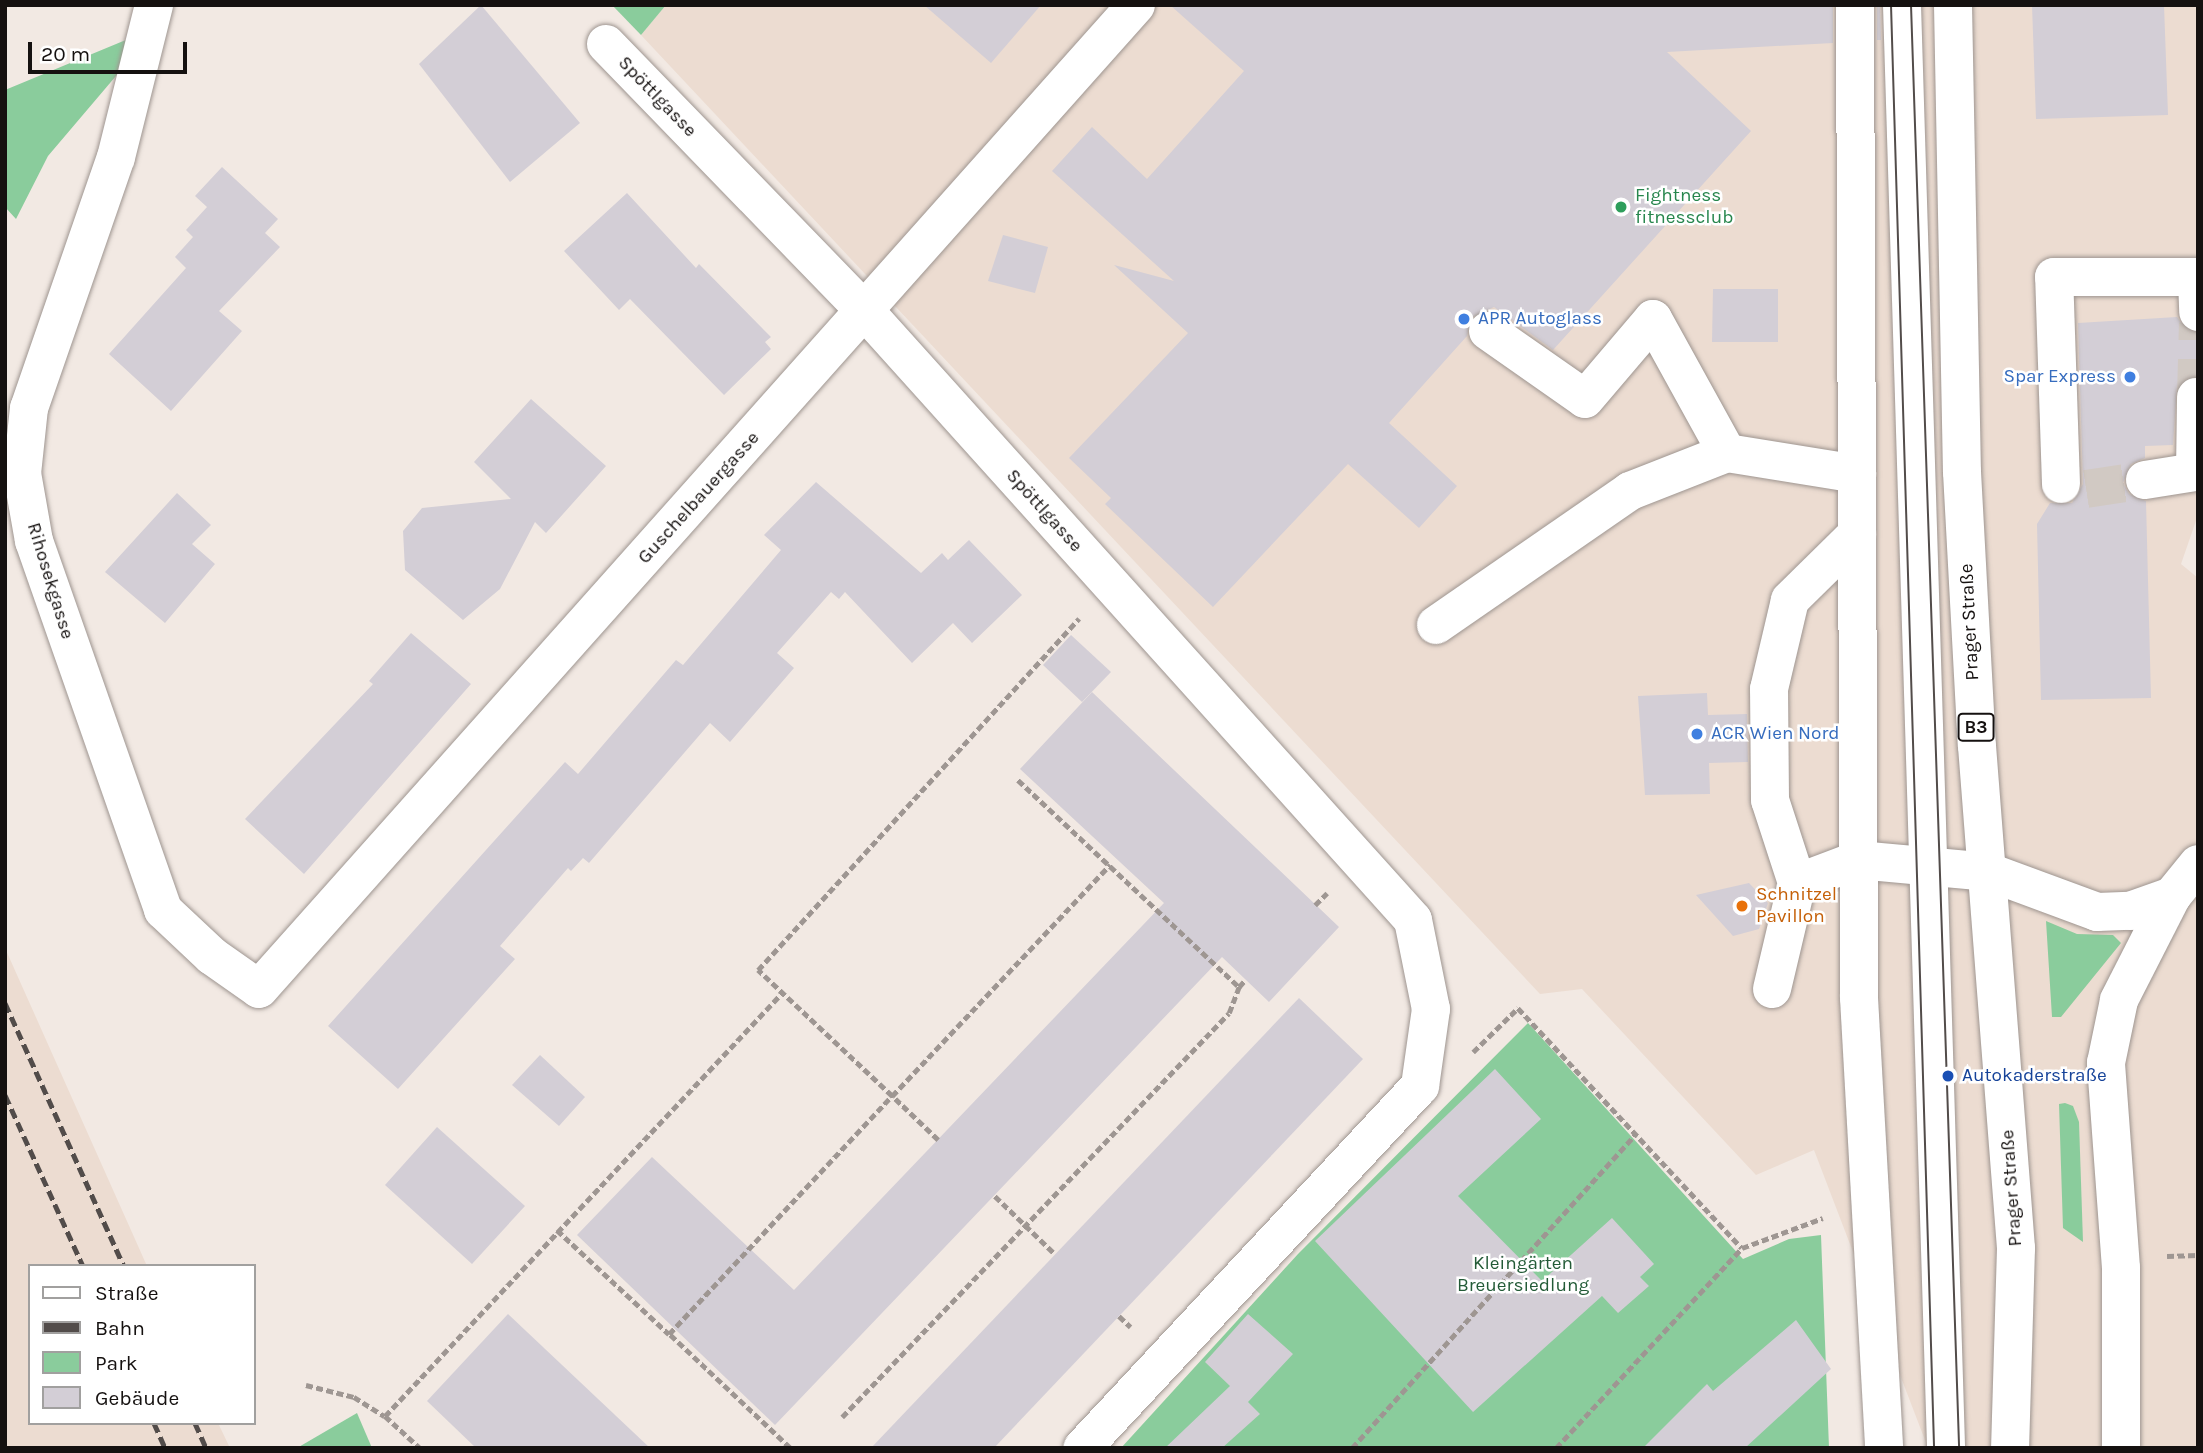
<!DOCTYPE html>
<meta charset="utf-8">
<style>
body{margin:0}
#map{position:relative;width:2203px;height:1453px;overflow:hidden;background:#f2e9e3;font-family:Karla,sans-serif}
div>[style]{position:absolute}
.built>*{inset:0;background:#ecdcd1}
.green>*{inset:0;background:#8acc9c}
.building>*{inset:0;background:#d3ced6}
.minor-tunnel>*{height:38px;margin-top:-19px;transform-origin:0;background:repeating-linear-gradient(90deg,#d1c9c3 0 38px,transparent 0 57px)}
.path>*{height:4.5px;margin-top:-2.25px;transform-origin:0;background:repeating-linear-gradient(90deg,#9e9692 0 7px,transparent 0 10.5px)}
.roads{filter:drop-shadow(0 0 2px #9e9590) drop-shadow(0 0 2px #9e9590)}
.minor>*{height:38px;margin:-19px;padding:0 19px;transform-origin:19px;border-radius:19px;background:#fff}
.major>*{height:38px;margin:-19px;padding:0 19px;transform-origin:19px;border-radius:19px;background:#fff}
.tram>*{height:2px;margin:-1px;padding:0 1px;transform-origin:1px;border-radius:1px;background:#524c4a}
.rail>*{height:5px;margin-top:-2.5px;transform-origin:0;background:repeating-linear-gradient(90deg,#524c4a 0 10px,transparent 0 15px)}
.dots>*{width:19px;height:19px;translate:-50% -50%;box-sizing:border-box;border:4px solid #fff;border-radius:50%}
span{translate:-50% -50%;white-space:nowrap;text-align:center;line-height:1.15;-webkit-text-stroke:5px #fff;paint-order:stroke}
.shield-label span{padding:2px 5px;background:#fff;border:2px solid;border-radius:5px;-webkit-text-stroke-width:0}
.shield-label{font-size:18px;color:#151110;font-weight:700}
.street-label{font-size:19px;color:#151110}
.leisure-label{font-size:19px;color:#27864d}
.left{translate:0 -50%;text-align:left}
.shop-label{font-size:19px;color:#366cbe}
.right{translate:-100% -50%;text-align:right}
.food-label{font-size:19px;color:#c56008}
.transit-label{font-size:19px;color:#164399}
.park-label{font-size:19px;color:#235b37}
.frame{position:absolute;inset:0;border:7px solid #151110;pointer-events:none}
.legend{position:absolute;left:28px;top:1264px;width:228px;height:161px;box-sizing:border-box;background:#fff;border:2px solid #a1a09f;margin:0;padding:9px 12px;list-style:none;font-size:21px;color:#151110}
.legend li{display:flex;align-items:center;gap:14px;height:35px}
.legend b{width:35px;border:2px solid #a1a09f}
.scale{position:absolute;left:28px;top:42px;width:159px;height:32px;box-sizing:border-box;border:4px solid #151110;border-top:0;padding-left:9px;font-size:21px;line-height:24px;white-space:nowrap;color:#151110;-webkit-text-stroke:5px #fff;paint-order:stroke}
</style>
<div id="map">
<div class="built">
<i style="clip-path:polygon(666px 5px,2198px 5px,2198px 515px,2181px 564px,2198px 578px,2198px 1448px,1928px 1448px,1814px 1150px,1756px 1175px,1582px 989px,1540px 994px,641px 35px)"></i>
<i style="clip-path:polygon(5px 948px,147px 1266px,30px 1266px,30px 1423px,218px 1423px,230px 1448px,5px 1448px)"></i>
</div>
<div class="green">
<i style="clip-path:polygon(612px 5px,666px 5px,641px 35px)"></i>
<i style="clip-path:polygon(133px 37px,127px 63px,48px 156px,16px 219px,5px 207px,5px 90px)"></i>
<i style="clip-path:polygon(2046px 921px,2077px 934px,2113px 935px,2121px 943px,2061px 1017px,2052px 1017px)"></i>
<i style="clip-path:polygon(1528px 1023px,1743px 1259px,1789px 1239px,1821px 1235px,1829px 1448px,1121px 1448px,1298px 1254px)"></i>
<i style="clip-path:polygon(2065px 1103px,2073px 1106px,2079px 1122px,2083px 1242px,2063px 1228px,2059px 1104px)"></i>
<i style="clip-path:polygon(357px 1413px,372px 1448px,297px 1448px)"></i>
</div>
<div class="building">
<i style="clip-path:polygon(481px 5px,580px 123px,510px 182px,419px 64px)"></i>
<i style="clip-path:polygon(924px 5px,1041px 5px,991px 63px)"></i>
<i style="clip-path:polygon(1170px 5px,1833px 5px,1833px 43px,1667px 52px,1751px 131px,1553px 350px,1494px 307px,1471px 318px,1467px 336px,1389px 423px,1457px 486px,1419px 528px,1348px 464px,1213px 607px,1105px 504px,1111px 498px,1069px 458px,1188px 333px,1114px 265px,1174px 281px,1052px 171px,1092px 127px,1147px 179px,1244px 71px)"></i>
<i style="clip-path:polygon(1877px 5px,1880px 5px,1881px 40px,1877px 40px)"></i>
<i style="clip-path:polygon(2032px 5px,2164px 5px,2168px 115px,2036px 119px)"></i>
<i style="clip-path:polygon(222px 167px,278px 219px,265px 233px,280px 247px,219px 311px,242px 331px,171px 411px,109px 354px,186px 268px,175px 257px,193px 237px,186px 230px,207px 207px,195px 196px)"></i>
<i style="clip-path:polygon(627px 193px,696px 268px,699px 264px,771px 337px,765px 342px,771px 349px,724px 395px,630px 299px,619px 310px,564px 251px)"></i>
<i style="clip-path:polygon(1003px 235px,1048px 247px,1035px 293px,988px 281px)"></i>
<i style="clip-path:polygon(1713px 289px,1778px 289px,1778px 342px,1712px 342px)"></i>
<i style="clip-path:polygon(2177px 317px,2187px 331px,2198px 334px,2198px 375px,2186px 378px,2177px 386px,2173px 445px,2145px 446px,2145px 458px,2131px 464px,2123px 483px,2129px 494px,2146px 501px,2151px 698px,2041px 700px,2037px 524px,2050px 503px,2072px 503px,2083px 484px,2078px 323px)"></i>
<i style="clip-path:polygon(531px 399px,606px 466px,546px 533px,535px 522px,500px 589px,463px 620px,405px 570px,403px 531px,422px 508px,511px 499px,474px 462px)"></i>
<i style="clip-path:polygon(816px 482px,921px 573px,942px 553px,948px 560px,969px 540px,1022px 595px,972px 643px,953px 623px,912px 663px,845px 592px,839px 599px,831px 592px,777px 653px,794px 668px,730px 742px,710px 723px,589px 863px,583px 858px,571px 871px,568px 868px,500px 946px,515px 959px,398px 1089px,328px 1026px,565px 762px,578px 774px,676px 660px,683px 665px,781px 550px,764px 535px)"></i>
<i style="clip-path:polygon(177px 493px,211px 525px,192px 544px,215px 564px,165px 623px,105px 572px)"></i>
<i style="clip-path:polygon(411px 633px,471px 684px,304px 874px,245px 819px,373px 684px,369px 681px)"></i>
<i style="clip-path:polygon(1071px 635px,1111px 672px,1082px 702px,1043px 665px)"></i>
<i style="clip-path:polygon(1092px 692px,1339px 927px,1269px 1002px,1222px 957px,775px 1425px,577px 1235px,652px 1157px,794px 1290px,1164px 903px,1020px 769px)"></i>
<i style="clip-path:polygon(1707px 693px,1708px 715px,1747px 714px,1748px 762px,1709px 763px,1710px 794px,1645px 795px,1638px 696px)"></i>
<i style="clip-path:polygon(1749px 883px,1768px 903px,1759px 929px,1733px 936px,1696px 895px)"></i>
<i style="clip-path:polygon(1299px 998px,1363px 1059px,994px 1448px,871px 1448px)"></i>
<i style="clip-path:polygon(540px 1055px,585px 1097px,559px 1126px,512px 1085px)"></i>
<i style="clip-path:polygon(1495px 1069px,1541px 1119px,1458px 1196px,1542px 1281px,1612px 1218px,1654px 1264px,1640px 1277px,1649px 1286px,1618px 1313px,1602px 1296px,1473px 1412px,1315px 1241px)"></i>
<i style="clip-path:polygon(437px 1127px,525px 1206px,472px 1264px,385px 1185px)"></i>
<i style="clip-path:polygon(508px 1314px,650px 1448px,476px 1448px,427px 1401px)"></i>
<i style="clip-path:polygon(1248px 1314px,1293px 1354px,1248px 1402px,1260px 1414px,1222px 1448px,1165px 1448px,1230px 1386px,1205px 1362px)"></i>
<i style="clip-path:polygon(1796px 1320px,1831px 1369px,1745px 1448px,1643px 1448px,1707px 1384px,1713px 1391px)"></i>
</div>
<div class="minor-tunnel">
<i style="left:2196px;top:397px;width:74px;rotate:-88.5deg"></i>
<i style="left:2086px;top:489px;width:60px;rotate:-8.7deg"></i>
</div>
<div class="path">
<i style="left:1018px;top:780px;width:303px;rotate:43.1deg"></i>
<i style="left:1239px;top:987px;width:9px;rotate:-49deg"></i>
<i style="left:1315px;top:905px;width:17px;rotate:-45deg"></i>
<i style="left:1473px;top:1052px;width:63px;rotate:-44.4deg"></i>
<i style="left:1518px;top:1008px;width:328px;rotate:47deg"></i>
<i style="left:1742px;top:1248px;width:86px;rotate:-20.3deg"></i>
<i style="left:938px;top:1140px;width:64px;rotate:-136.3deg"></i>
<i style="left:892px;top:1096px;width:318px;rotate:-46.7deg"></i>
<i style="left:995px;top:1196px;width:83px;rotate:44deg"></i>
<i style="left:557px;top:1230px;width:153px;rotate:42.9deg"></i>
<i style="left:2167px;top:1256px;width:31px;rotate:-2deg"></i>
<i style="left:1119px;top:1316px;width:16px;rotate:43deg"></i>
<i style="left:306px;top:1385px;width:49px;rotate:14deg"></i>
<i style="left:354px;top:1397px;width:36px;rotate:32deg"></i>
<i style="left:385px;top:1416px;width:47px;rotate:42.4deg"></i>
<i style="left:385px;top:1416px;width:580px;rotate:-46.82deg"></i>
<i style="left:842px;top:1417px;width:559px;rotate:-46.23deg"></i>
<i style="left:1229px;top:1013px;width:28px;rotate:-69deg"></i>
<i style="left:790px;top:1448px;width:166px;rotate:-136.7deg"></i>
<i style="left:669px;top:1334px;width:326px;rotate:-46.9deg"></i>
<i style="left:892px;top:1096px;width:184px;rotate:-136.8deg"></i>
<i style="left:758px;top:970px;width:476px;rotate:-47.6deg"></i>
<i style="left:1352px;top:1448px;width:423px;rotate:-47.9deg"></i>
<i style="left:1556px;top:1448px;width:273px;rotate:-47.1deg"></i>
</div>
<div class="roads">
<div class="minor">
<i style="left:154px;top:5px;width:157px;rotate:104deg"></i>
<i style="left:116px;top:157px;width:266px;rotate:109.1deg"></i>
<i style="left:29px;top:408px;width:65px;rotate:96.1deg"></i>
<i style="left:22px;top:473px;width:69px;rotate:80deg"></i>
<i style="left:34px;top:541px;width:391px;rotate:70.7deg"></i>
<i style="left:163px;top:910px;width:67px;rotate:43.2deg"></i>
<i style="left:212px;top:956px;width:57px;rotate:35.1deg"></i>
<i style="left:259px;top:989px;width:1318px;rotate:-48.29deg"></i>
<i style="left:1902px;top:5px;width:1444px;rotate:88.25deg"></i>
<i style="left:606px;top:44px;width:372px;rotate:45.9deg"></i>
<i style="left:865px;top:311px;width:819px;rotate:48.02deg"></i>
<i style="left:1413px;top:920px;width:91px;rotate:78.6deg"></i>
<i style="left:1431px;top:1009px;width:78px;rotate:98.1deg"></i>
<i style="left:1420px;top:1086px;width:495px;rotate:133deg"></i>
<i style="left:1488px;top:331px;width:118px;rotate:35deg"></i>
<i style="left:1585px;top:399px;width:105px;rotate:-49.6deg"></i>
<i style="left:1653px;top:319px;width:153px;rotate:61.1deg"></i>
<i style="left:2145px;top:480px;width:51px;rotate:-9.1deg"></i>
<i style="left:2195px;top:472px;width:75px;rotate:-89.2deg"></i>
<i style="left:2061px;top:484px;width:207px;rotate:-91.9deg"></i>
<i style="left:2054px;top:277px;width:143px"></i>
<i style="left:2197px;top:277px;width:35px;rotate:88deg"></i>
<i style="left:1436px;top:625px;width:236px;rotate:-34.6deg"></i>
<i style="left:1630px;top:491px;width:104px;rotate:-21.4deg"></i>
<i style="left:1727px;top:453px;width:132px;rotate:9.2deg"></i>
<i style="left:1797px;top:883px;width:87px;rotate:-108deg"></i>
<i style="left:1770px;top:800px;width:111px;rotate:-90.5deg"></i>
<i style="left:1769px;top:689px;width:91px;rotate:-76.7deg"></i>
<i style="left:1790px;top:600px;width:94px;rotate:-44.6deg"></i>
<i style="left:1772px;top:989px;width:109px;rotate:-76.7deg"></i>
<i style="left:1797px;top:883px;width:65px;rotate:-20.7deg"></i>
<i style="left:1858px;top:860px;width:132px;rotate:5.2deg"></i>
<i style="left:1989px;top:872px;width:115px;rotate:20.3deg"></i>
<i style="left:2097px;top:912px;width:33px;rotate:-2deg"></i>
<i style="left:2130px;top:911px;width:45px;rotate:-19.7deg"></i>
<i style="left:2172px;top:896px;width:41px;rotate:-50.9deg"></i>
<i style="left:2121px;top:1448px;width:180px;rotate:-90deg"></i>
<i style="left:2121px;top:1268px;width:206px;rotate:-94.2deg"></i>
<i style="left:2106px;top:1063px;width:64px;rotate:-78.3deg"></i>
<i style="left:2119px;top:1000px;width:117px;rotate:-63deg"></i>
</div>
<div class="major">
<i style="left:1855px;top:5px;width:993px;rotate:89.77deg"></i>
<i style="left:1859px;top:998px;width:451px;rotate:86.8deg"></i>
<i style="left:1953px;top:5px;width:467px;rotate:88.9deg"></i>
<i style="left:1962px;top:472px;width:274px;rotate:86.9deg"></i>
<i style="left:1977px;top:746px;width:504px;rotate:85.56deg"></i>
<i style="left:2016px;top:1248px;width:200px;rotate:91.7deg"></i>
</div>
</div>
<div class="tram">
<i style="left:1891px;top:5px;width:1444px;rotate:88.29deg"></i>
<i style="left:1911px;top:5px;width:1444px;rotate:88.09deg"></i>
</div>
<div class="rail">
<i style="left:5px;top:1003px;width:289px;rotate:65.7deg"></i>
<i style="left:5px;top:1095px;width:188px;rotate:65.5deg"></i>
<i style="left:154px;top:1423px;width:27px;rotate:66deg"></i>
<i style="left:195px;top:1423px;width:27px;rotate:66deg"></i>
</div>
<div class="dots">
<i style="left:1621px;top:207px;background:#2e9e5b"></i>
<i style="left:1464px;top:319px;background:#3f7fe0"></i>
<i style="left:2130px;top:377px;background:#3f7fe0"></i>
<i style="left:1697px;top:734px;background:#3f7fe0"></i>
<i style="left:1742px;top:906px;background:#e8710a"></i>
<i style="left:1948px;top:1076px;background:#1a4fb4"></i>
</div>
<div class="shield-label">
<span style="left:1976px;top:727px">B3</span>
</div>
<div class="street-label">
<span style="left:657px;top:97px;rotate:46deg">Spöttlgasse</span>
<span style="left:699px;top:498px;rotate:-48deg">Guschelbauergasse</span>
<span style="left:1044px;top:511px;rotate:48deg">Spöttlgasse</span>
<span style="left:50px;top:581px;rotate:73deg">Rihosekgasse</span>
<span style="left:1970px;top:622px;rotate:-93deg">Prager Straße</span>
<span style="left:2012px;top:1188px;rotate:-94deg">Prager Straße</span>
</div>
<div class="leisure-label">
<span class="left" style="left:1635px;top:207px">Fightness<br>fitnessclub</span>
</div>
<div class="shop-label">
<span class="left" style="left:1478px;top:319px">APR Autoglass</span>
<span class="right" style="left:2116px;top:377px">Spar Express</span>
<span class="left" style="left:1711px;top:734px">ACR Wien Nord</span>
</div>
<div class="food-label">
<span class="left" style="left:1756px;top:906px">Schnitzel<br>Pavillon</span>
</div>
<div class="transit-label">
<span class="left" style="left:1962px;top:1076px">Autokaderstraße</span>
</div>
<div class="park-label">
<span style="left:1523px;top:1275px">Kleingärten<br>Breuersiedlung</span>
</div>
<div class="frame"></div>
<ul class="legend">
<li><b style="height:9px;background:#fff"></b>Straße</li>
<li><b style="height:9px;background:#524c4a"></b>Bahn</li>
<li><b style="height:19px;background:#8acc9c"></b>Park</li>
<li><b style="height:19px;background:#d3ced6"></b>Gebäude</li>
</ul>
<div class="scale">20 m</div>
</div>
